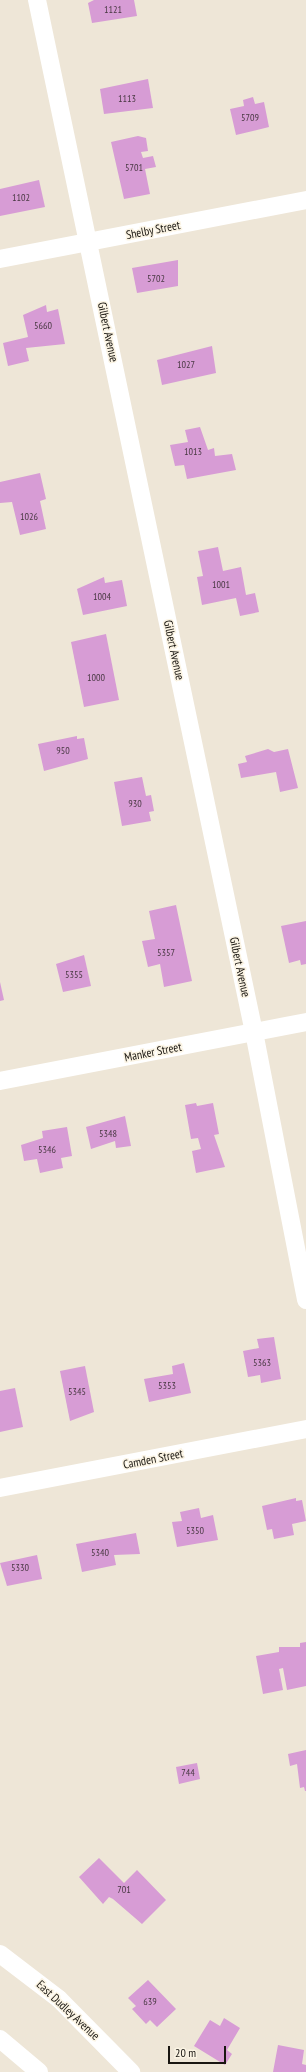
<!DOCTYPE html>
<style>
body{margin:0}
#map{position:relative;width:306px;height:2072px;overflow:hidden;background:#eee6d7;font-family:"PT Sans Narrow",sans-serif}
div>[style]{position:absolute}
.building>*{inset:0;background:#d79cd5}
.street>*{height:18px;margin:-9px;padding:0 9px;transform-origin:9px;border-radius:9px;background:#fff}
span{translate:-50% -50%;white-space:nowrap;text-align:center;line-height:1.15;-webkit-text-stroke:3px #fbf4e4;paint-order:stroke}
.number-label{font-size:10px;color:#483842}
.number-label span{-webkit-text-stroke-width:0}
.street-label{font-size:12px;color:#191611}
.scale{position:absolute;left:168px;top:2046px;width:58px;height:18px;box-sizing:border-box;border:2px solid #191611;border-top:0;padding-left:5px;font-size:12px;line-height:14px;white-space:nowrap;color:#191611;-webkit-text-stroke:3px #fbf4e4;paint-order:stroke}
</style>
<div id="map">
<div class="building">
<i style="clip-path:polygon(94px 0,134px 0,137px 16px,92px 23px,88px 3px)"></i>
<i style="clip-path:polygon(148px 79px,153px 108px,104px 114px,100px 89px)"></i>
<i style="clip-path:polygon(253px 97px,255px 104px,264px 102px,269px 127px,236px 135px,230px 109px,244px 106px,243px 100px)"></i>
<i style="clip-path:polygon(138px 136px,146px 138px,148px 151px,141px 152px,143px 158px,153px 156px,156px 167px,145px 169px,150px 194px,124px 199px,111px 142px)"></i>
<i style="clip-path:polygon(39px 180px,45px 207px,0 216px,0 189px)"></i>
<i style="clip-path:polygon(178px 260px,178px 286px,137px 293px,132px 268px)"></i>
<i style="clip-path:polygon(46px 305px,47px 312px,58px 309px,65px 344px,26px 348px,29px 361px,8px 366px,3px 343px,28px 337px,23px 315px)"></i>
<i style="clip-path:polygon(212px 346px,216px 373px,162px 385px,157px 360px)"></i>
<i style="clip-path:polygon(200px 427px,208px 450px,214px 448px,215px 456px,232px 454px,236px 470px,187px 479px,184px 465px,175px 466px,170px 445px,188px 442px,185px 430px)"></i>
<i style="clip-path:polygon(40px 473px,46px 499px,40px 501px,46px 529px,20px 535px,12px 502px,0 503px,0 482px)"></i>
<i style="clip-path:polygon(218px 547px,223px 571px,241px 567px,246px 595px,255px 593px,259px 612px,240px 616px,236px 598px,202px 605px,197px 577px,203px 576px,198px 551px)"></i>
<i style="clip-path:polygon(104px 577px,105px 583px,122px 580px,127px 606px,83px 615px,77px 589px)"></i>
<i style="clip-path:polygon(106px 634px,119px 700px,84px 707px,71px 642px)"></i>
<i style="clip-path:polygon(77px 736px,77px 739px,84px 738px,88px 759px,44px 771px,38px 744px)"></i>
<i style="clip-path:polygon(268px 749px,274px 752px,288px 749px,298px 788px,280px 792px,276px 772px,241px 778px,238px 764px,247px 762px,245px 756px)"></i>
<i style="clip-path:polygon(142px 777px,146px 796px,151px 795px,154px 811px,149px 812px,151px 821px,122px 826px,114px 782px)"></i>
<i style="clip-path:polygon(176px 905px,192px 981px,164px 987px,160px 964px,148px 967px,142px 941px,155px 939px,149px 911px)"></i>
<i style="clip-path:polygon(306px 921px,306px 964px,301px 965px,300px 960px,289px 963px,281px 926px)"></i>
<i style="clip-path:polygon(84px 955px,91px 986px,63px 992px,56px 964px)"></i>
<i style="clip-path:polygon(0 982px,4px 1000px,0 1001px)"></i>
<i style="clip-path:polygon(196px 1103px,197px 1106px,213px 1103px,219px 1134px,214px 1135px,225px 1167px,196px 1173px,192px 1151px,201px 1149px,198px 1138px,191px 1139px,185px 1105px)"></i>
<i style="clip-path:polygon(125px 1116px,131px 1146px,116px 1148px,115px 1141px,91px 1149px,86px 1127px)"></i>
<i style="clip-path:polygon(67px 1127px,72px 1156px,61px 1158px,63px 1168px,40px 1173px,37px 1159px,24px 1161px,21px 1145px,43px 1138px,42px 1131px)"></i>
<i style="clip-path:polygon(274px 1337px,281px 1379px,261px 1383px,260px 1375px,248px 1377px,243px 1351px,259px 1348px,257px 1339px)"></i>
<i style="clip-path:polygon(184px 1363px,191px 1393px,149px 1402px,144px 1379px,173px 1374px,172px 1366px)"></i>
<i style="clip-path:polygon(85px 1366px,94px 1412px,70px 1421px,60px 1371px)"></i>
<i style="clip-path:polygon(15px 1388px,23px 1427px,0 1432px,0 1391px)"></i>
<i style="clip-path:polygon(296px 1498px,296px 1501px,302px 1500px,306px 1521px,292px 1524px,294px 1535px,274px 1539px,272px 1529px,267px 1530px,262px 1506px)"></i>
<i style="clip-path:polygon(199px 1508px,201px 1518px,213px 1515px,218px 1540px,177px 1547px,172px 1522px,182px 1521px,180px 1512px)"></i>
<i style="clip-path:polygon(136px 1533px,140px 1554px,114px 1555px,116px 1565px,82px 1572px,76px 1544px)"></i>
<i style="clip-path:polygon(37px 1555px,42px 1579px,7px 1586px,0 1563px)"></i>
<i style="clip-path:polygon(306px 1642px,306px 1686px,287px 1690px,283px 1668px,279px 1669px,283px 1690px,263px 1694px,256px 1656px,279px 1652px,279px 1647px,300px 1647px,300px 1643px)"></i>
<i style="clip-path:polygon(306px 1750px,306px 1791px,305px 1791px,304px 1787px,300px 1788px,297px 1764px,290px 1766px,288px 1754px)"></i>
<i style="clip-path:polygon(197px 1763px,200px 1779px,179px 1784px,176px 1767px)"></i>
<i style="clip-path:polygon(99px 1858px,124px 1883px,137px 1870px,166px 1900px,142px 1924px,113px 1899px,109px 1897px,103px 1904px,79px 1877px)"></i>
<i style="clip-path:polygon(148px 1980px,176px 2009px,157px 2027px,150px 2020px,146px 2024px,132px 2009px,136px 2006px,128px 1998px)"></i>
<i style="clip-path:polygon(224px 2018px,240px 2028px,227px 2050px,232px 2054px,225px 2065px,194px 2046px,210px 2020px,220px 2026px)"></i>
<i style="clip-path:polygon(278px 2045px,304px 2050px,302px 2064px,306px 2065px,306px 2072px,273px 2072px)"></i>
</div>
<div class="street">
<i style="left:37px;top:0;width:1055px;rotate:78.13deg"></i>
<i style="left:254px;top:1032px;width:273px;rotate:79deg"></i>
<i style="left:0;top:259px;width:312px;rotate:-10.9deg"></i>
<i style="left:0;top:1081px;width:312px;rotate:-10.9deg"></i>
<i style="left:0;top:1488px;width:312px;rotate:-10.9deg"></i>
<i style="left:0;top:1954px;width:74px;rotate:37.3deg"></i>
<i style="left:59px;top:1999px;width:103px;rotate:45.4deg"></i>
<i style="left:0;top:2039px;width:51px;rotate:40.2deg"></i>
</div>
<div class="number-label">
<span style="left:113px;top:10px">1121</span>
<span style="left:127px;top:99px">1113</span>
<span style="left:250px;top:118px">5709</span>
<span style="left:134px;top:168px">5701</span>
<span style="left:21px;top:198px">1102</span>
<span style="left:156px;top:279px">5702</span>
<span style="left:43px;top:326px">5660</span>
<span style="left:186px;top:365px">1027</span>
<span style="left:193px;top:452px">1013</span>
<span style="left:29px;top:517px">1026</span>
<span style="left:221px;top:585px">1001</span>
<span style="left:102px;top:597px">1004</span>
<span style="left:96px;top:678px">1000</span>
<span style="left:63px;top:751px">950</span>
<span style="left:135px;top:804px">930</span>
<span style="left:166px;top:953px">5357</span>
<span style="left:74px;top:975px">5355</span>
<span style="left:108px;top:1134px">5348</span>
<span style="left:47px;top:1150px">5346</span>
<span style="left:262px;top:1363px">5363</span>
<span style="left:167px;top:1386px">5353</span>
<span style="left:77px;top:1392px">5345</span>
<span style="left:195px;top:1531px">5350</span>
<span style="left:100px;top:1553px">5340</span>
<span style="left:20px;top:1568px">5330</span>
<span style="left:188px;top:1773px">744</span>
<span style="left:124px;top:1890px">701</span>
<span style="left:150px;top:2002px">639</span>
</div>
<div class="street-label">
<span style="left:153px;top:230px;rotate:-11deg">Shelby Street</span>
<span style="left:108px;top:332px;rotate:78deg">Gilbert Avenue</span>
<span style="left:174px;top:650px;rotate:78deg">Gilbert Avenue</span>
<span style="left:240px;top:967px;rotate:78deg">Gilbert Avenue</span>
<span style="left:153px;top:1052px;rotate:-11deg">Manker Street</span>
<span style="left:153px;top:1459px;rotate:-11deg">Camden Street</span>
<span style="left:68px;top:2010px;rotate:43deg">East Dudley Avenue</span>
</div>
<div class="scale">20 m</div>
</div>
